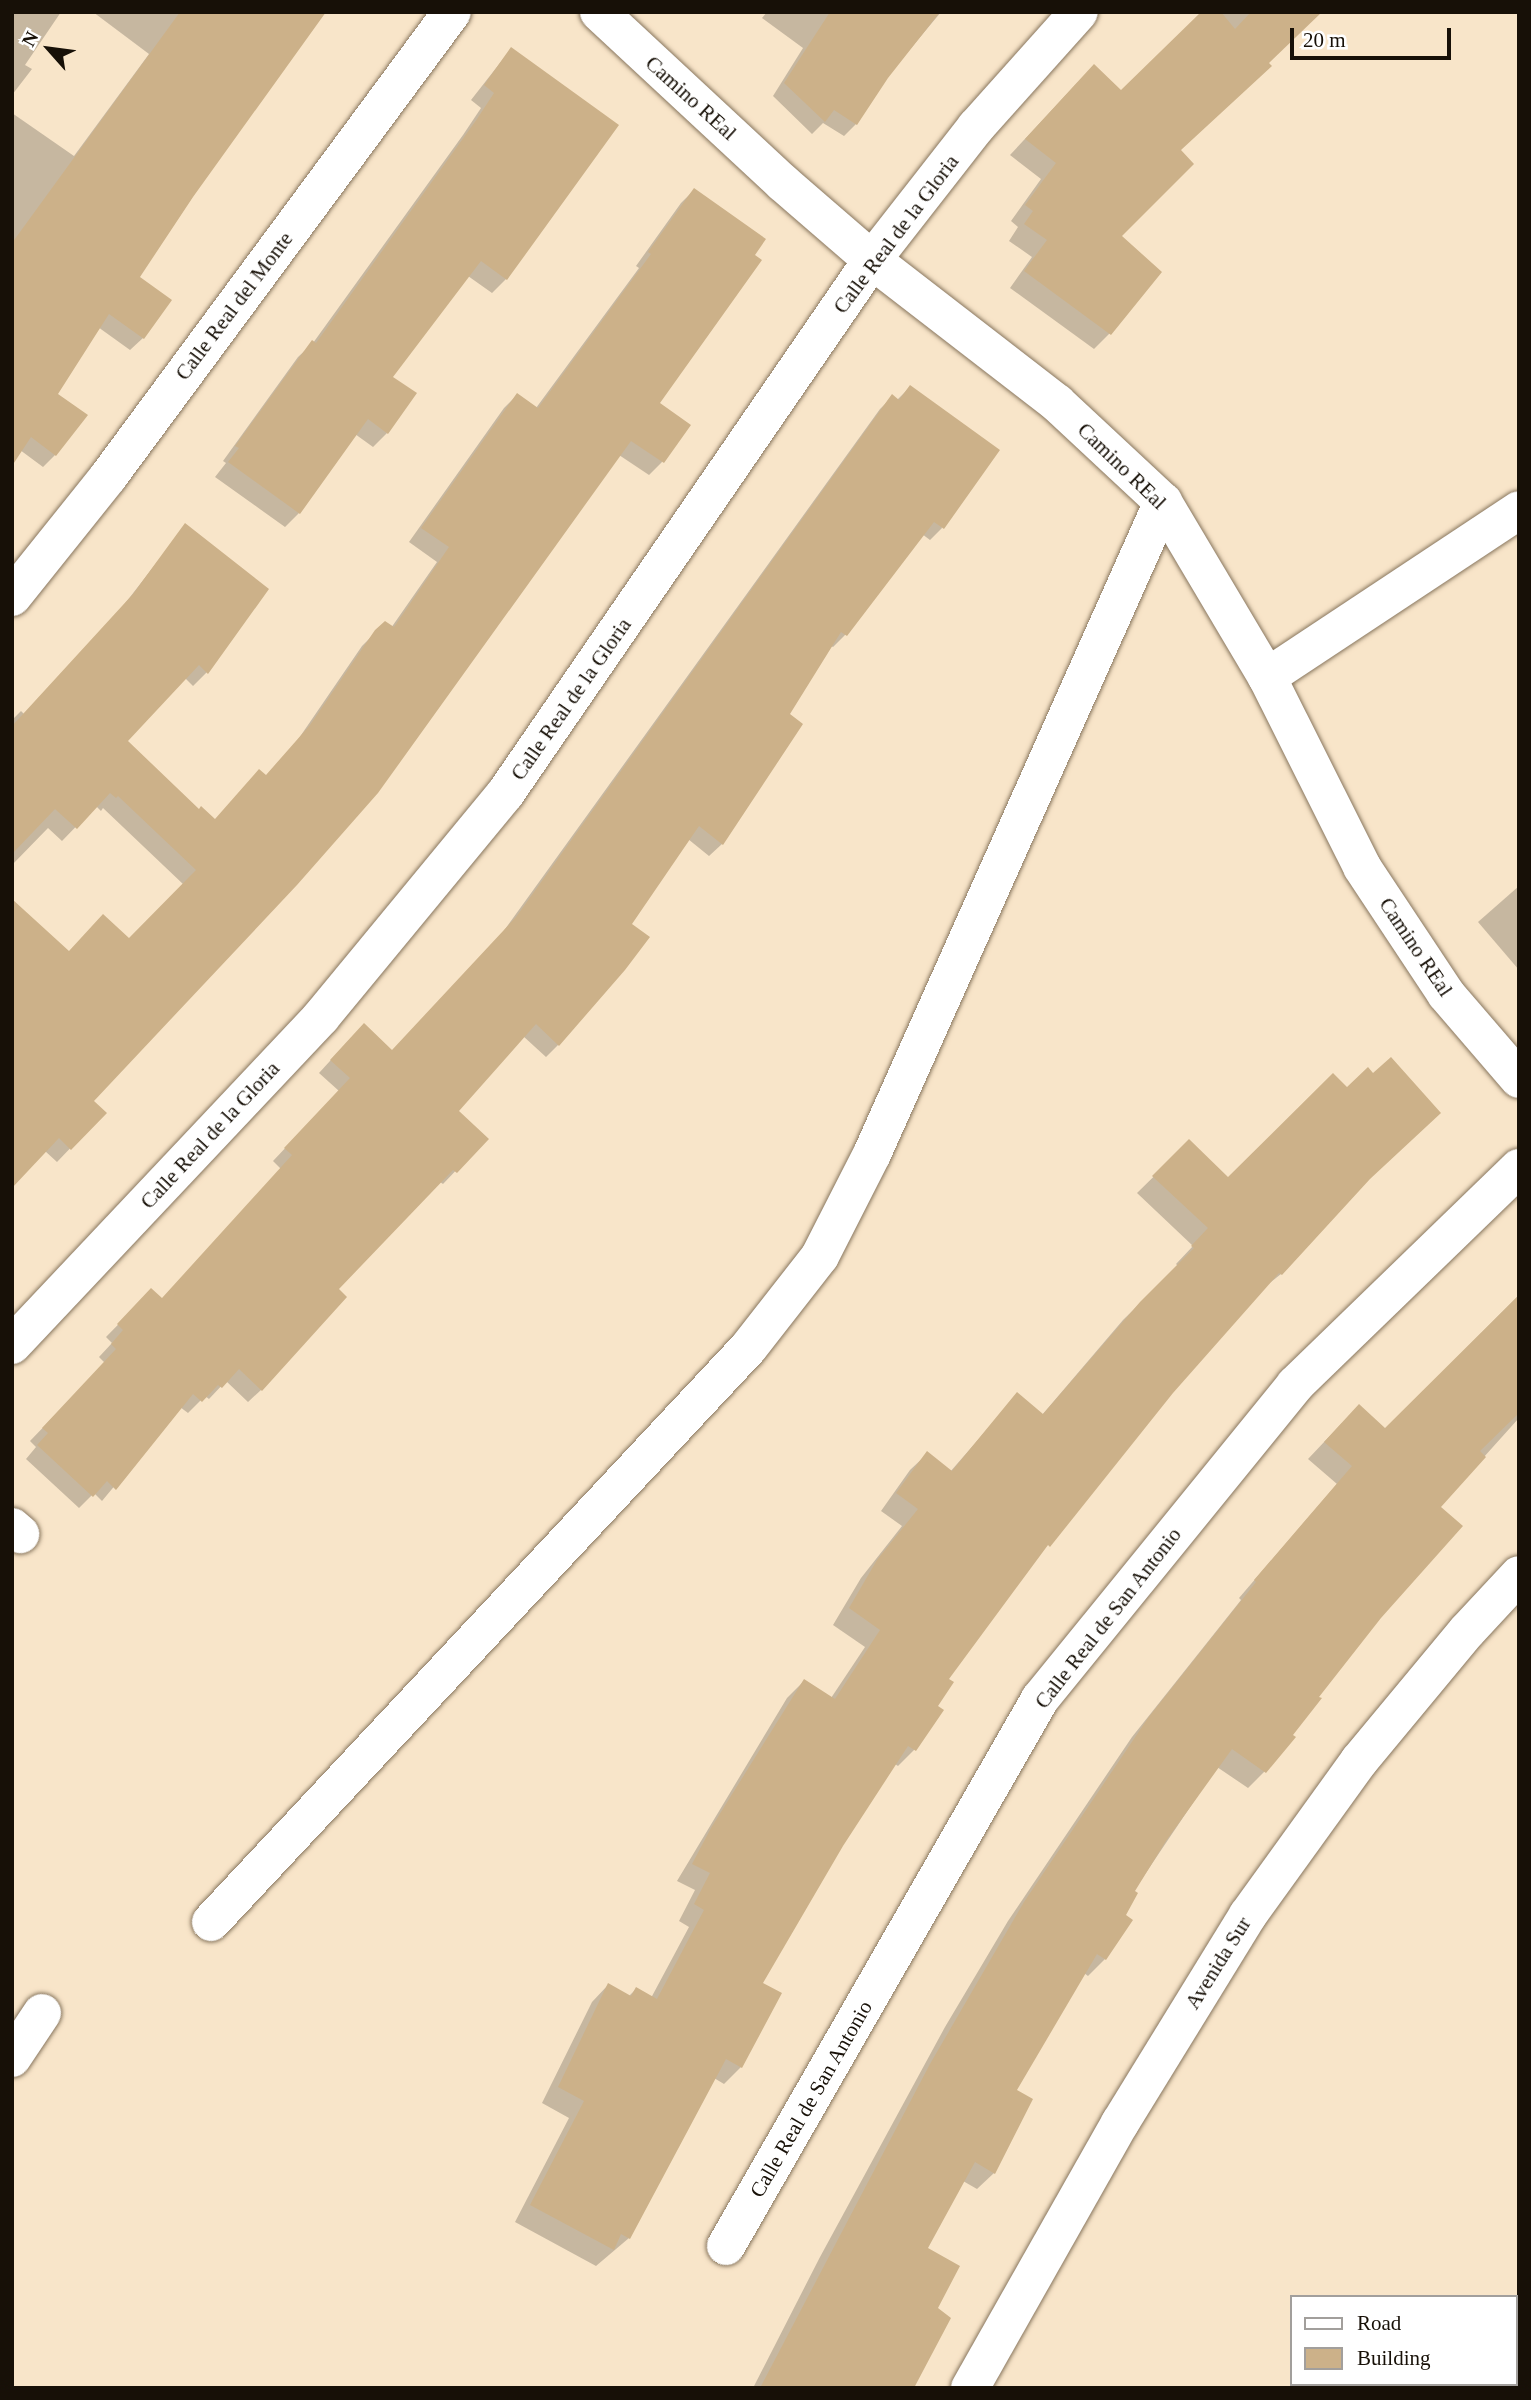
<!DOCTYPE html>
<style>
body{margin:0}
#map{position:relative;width:1531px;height:2400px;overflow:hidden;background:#f8e5c9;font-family:"Times New Roman",serif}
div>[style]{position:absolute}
.shadow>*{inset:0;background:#0003}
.building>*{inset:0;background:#ccb189}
.roads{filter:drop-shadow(0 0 2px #88765e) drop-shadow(0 0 2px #88765e)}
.minor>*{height:38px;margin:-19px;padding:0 19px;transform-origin:19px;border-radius:19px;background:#fff}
span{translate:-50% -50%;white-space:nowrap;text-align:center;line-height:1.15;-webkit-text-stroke:5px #fff;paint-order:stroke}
.street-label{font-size:21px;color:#171007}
.frame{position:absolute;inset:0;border:14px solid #171007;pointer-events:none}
.legend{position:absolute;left:1290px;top:2295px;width:228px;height:91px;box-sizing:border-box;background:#fff;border:2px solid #a29f9c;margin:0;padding:9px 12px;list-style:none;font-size:21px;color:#171007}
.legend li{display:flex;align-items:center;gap:14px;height:35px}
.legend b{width:35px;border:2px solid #a29f9c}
.north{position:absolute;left:14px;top:14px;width:70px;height:70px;-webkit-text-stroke:5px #fff;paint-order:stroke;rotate:298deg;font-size:19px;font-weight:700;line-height:28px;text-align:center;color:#171007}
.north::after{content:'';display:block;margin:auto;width:24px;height:32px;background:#171007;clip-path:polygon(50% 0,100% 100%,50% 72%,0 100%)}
.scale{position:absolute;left:1290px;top:28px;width:161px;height:32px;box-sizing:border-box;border:4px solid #171007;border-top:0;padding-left:9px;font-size:21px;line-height:24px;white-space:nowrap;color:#171007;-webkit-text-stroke:5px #fff;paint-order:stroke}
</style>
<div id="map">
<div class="shadow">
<i style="clip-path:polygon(12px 12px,61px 12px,25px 65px,32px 69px,12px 95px)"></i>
<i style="clip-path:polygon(93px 12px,325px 12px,222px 153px,138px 278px,143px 338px,130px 350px,98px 327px,55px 395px,55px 455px,43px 467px,16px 447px,12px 451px,12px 113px,74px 156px,149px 54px)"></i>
<i style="clip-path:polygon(767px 12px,941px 12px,887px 77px,856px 124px,844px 136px,823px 123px,812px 134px,773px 96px,803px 48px,762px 18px)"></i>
<i style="clip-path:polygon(1204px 12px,1317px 12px,1179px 151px,1120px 236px,1110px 333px,1094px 349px,1010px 288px,1032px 257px,1009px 241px,1018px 227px,1011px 221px,1041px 179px,1010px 155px,1078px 82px,1121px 93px)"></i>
<i style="clip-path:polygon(511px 49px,617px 125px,506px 279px,492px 293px,468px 276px,391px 377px,387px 433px,373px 447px,355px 434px,299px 513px,285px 527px,215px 477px,226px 463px,223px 461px,298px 357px,313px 343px,463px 135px,481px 108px,471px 100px)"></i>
<i style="clip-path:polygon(694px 190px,658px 403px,662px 462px,649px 475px,619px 455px,92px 1101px,104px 1113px,57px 1162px,45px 1151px,68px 953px,129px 940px,184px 885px,103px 808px,101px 811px,96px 806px,62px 841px,48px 828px,12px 865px,12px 720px,21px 711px,25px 715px,120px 610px,185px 526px,207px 672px,193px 686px,185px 678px,126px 741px,199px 812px,214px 821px,265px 777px,297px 741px,362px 646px,385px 623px,391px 628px,437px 562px,409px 542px,504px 408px,517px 395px,536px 408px,639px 268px,636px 266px,681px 203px)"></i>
<i style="clip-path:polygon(910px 387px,942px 528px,930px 540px,922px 534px,845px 635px,833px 647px,831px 646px,788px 715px,722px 844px,709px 856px,688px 839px,630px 925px,558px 1045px,546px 1057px,523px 1036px,457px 1111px,486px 1139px,443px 1184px,440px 1182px,336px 1289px,261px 1390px,248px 1402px,226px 1381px,209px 1399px,205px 1396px,188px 1413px,180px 1407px,102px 1501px,94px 1493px,79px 1508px,26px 1459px,36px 1447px,30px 1441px,105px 1363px,99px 1357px,112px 1343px,106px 1337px,151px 1291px,161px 1300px,281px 1169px,273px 1161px,339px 1091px,319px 1073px,351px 1038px,392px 1052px,503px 932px,880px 409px,892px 397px,897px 400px)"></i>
<i style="clip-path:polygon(1519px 886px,1519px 970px,1478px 922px)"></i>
<i style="clip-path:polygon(1189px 1142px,1228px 1179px,1362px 1186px,1281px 1274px,1262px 1289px,1171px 1392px,1036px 1559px,947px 1679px,915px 1749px,898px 1766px,895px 1764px,841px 1845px,760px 1984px,741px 2067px,724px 2084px,714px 2078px,629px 2238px,596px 2266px,515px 2222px,569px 2118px,542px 2103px,592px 2002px,608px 1985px,629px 1996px,636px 1989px,651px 1998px,689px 1927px,679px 1921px,695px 1890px,677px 1881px,787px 1698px,804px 1681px,831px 1698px,865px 1647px,833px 1625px,861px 1578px,902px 1526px,881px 1511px,910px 1470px,927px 1454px,950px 1472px,1017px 1395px,1042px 1415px,1123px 1320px,1178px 1266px,1176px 1264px,1193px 1246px,1137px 1193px)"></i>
<i style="clip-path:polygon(1519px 1295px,1519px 1418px,1439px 1507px,1380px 1617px,1317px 1697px,1264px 1772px,1248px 1788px,1217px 1767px,1133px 1892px,1123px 1916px,1130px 1920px,1105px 1959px,1088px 1976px,1084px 1973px,1015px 2090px,994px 2173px,977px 2189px,963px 2181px,926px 2249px,935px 2309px,912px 2388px,753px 2388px,820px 2257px,945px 2027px,1008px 1921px,1132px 1737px,1241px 1600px,1239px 1598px,1337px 1484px,1308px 1459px,1342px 1423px,1385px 1430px)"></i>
</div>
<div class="building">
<i style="clip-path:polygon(180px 12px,326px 12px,193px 197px,140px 277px,172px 300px,144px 339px,109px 314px,58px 394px,88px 415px,56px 456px,31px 437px,12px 466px,12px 243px)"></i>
<i style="clip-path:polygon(830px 12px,940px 12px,888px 78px,857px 125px,834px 110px,825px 122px,784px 83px)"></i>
<i style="clip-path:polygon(1201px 12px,1221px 12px,1235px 29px,1251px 12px,1322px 12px,1269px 63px,1272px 66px,1181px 150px,1194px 164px,1122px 236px,1162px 272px,1111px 335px,1024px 271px,1047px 240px,1024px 224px,1033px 211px,1025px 205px,1056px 163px,1025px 139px,1094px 64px,1121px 90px)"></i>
<i style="clip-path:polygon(511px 47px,619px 125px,507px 280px,481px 261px,393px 377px,417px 393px,388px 434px,368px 419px,300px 514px,228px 462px,239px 448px,235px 446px,312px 340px,316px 343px,477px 119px,494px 93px,484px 85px)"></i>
<i style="clip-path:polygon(694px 188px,766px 239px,755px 255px,762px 260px,660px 403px,691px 425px,664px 463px,631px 441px,378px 793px,297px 885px,94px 1101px,107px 1113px,71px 1150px,59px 1138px,12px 1188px,12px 899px,69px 951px,103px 914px,129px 938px,196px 870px,118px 796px,116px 798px,110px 793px,77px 829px,55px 809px,12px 854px,12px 726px,133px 594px,185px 523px,269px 589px,208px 674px,199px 665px,128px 741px,199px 809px,201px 806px,215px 819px,259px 769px,266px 775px,310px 725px,375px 630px,385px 621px,394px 627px,449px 547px,421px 528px,517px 393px,538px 408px,651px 254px,648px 252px)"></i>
<i style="clip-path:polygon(910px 385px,1000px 450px,944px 529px,934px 522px,847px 636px,841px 632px,790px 714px,803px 724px,723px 845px,699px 826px,632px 924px,650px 937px,625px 970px,559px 1046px,536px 1024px,459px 1111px,489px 1139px,457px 1173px,453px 1170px,339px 1289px,347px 1297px,262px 1391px,239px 1369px,222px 1388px,218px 1385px,202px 1402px,193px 1394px,116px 1490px,107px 1481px,93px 1497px,37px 1445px,48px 1433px,42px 1428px,116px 1349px,111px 1344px,123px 1330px,117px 1324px,151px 1288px,162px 1298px,292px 1155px,284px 1148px,350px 1078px,330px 1060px,364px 1023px,392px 1050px,516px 917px,892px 394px,899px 400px)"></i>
<i style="clip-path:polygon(1391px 1057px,1441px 1113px,1370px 1179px,1282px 1275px,1279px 1273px,1173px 1393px,1050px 1547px,1048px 1545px,949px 1679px,954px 1682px,938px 1706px,944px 1710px,916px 1751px,908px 1746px,843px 1846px,763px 1983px,782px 1993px,742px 2068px,726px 2059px,630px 2239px,621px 2234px,614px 2250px,530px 2205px,584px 2101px,558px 2087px,608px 1983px,631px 1996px,636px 1987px,657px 1999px,704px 1910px,694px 1904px,710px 1873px,692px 1864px,711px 1828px,804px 1679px,835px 1699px,880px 1630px,849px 1608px,877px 1560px,918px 1509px,896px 1493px,927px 1451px,952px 1471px,1017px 1392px,1043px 1414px,1140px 1302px,1194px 1248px,1191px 1246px,1208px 1228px,1152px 1176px,1189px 1139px,1228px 1177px,1333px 1073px,1347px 1087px,1368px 1067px,1373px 1073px)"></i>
<i style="clip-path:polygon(1519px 1295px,1519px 1413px,1480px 1451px,1486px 1457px,1441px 1507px,1463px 1526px,1381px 1618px,1319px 1697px,1322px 1698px,1293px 1735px,1296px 1737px,1266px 1773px,1232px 1749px,1166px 1841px,1135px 1891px,1138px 1893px,1126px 1915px,1133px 1920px,1106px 1960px,1097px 1954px,1017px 2090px,1033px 2099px,995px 2174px,975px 2162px,928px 2248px,960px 2266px,938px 2308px,951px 2318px,914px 2388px,760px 2388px,930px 2064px,1024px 1902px,1148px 1718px,1256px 1582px,1254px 1580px,1352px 1466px,1324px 1442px,1359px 1404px,1385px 1428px)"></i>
</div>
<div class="roads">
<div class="minor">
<i style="left:599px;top:12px;width:251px;rotate:42.9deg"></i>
<i style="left:783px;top:183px;width:118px;rotate:40.9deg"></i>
<i style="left:872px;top:260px;width:234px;rotate:37.7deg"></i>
<i style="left:1057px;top:403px;width:145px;rotate:43deg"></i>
<i style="left:1163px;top:502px;width:204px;rotate:59.3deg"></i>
<i style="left:1267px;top:677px;width:212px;rotate:63.4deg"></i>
<i style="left:1362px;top:867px;width:152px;rotate:56.5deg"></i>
<i style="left:1446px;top:994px;width:112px;rotate:49.3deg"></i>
<i style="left:12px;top:597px;width:154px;rotate:-51.3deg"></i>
<i style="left:108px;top:477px;width:578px;rotate:-53.51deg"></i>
<i style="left:1267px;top:677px;width:302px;rotate:-33.5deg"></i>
<i style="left:12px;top:1345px;width:451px;rotate:-46.7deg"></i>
<i style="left:321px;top:1017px;width:289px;rotate:-50.5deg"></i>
<i style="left:505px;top:794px;width:648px;rotate:-55.5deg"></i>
<i style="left:872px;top:260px;width:169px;rotate:-52deg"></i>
<i style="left:976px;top:127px;width:154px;rotate:-48.2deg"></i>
<i style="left:12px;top:1527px;width:11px;rotate:41deg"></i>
<i style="left:211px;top:1922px;width:787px;rotate:-46.9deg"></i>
<i style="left:749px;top:1347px;width:115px;rotate:-52deg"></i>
<i style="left:820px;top:1256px;width:114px;rotate:-63deg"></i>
<i style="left:872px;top:1154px;width:714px;rotate:-65.95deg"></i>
<i style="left:12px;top:2058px;width:54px;rotate:-56.3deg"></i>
<i style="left:726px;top:2246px;width:631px;rotate:-60.14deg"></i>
<i style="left:1040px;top:1699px;width:405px;rotate:-50.9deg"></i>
<i style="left:1295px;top:1385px;width:312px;rotate:-44.1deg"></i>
<i style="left:970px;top:2388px;width:305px;rotate:-60.5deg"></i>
<i style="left:1120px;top:2123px;width:244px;rotate:-58.4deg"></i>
<i style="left:1248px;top:1915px;width:190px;rotate:-54.2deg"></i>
<i style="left:1359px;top:1761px;width:169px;rotate:-50.3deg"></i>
<i style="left:1467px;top:1631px;width:76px;rotate:-47.1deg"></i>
</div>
</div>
<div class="street-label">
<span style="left:691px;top:98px;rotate:42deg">Camino REal</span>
<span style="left:896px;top:234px;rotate:-53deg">Calle Real de la Gloria</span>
<span style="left:234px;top:306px;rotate:-53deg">Calle Real del Monte</span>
<span style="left:1122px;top:466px;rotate:44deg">Camino REal</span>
<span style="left:571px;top:699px;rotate:-55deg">Calle Real de la Gloria</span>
<span style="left:1416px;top:947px;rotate:56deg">Camino REal</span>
<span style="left:210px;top:1135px;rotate:-47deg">Calle Real de la Gloria</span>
<span style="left:1108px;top:1618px;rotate:-52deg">Calle Real de San Antonio</span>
<span style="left:1218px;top:1963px;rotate:-58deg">Avenida Sur</span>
<span style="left:811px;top:2099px;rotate:-60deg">Calle Real de San Antonio</span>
</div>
<div class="frame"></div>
<ul class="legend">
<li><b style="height:9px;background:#fff"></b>Road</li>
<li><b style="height:19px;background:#ccb189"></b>Building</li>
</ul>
<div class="north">N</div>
<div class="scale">20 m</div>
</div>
